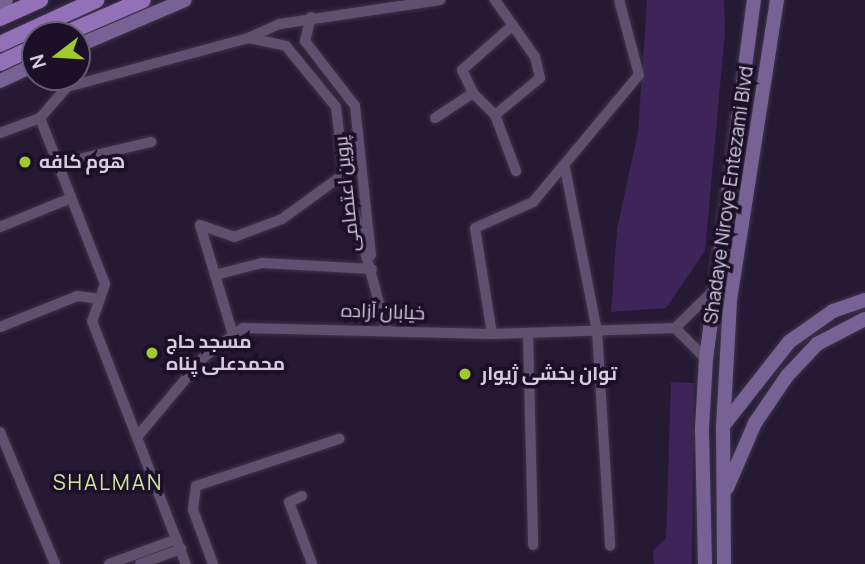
<!DOCTYPE html>
<meta charset="utf-8">
<style>
body{margin:0}
#map{position:relative;width:865px;height:564px;overflow:hidden;background:#251933;font-family:Manrope,Cairo,sans-serif}
div>[style]{position:absolute}
.green>*{inset:0;background:#3e2459}
.roads{filter:drop-shadow(0 0 2px #3e3449) drop-shadow(0 0 2px #3e3449)}
.street>*{height:10px;margin:-5px;padding:0 5px;transform-origin:5px;border-radius:5px;background:#5e516f}
.secondary>*{height:14px;margin:-7px;padding:0 7px;transform-origin:7px;border-radius:7px;background:#786194}
.primary>*{height:16px;margin:-8px;padding:0 8px;transform-origin:8px;border-radius:8px;background:#9371b9}
.dots>*{width:19px;height:19px;translate:-50% -50%;box-sizing:border-box;border:4px solid #1c1029;border-radius:50%}
span{translate:-50% -50%;white-space:nowrap;text-align:center;line-height:1.15;-webkit-text-stroke:7px #1c1029;paint-order:stroke}
.poi-label{font-size:19px;color:#d4cdde;font-weight:700}
.left{translate:0 -50%;text-align:left}
.street-label{font-size:19px;color:#d4cdde}
.neighbourhood-label{font-size:21px;color:#cee89e;letter-spacing:2px}
.north{position:absolute;left:21px;top:21px;width:70px;height:70px;box-sizing:border-box;background:#1c1029;border:2px solid #665c71;border-radius:50%;rotate:253deg;font-size:19px;font-weight:700;line-height:28px;text-align:center;color:#d4cdde}
.north::after{content:'';display:block;margin:auto;width:24px;height:32px;background:#9fca2d;clip-path:polygon(50% 0,100% 100%,50% 72%,0 100%)}
</style>
<div id="map">
<div class="green">
<i style="clip-path:polygon(647px 0,724px 0,725px 32px,705px 251px,666px 308px,611px 312px,617px 229px,638px 132px)"></i>
<i style="clip-path:polygon(671px 382px,694px 383px,692px 564px,654px 564px,653px 551px,666px 538px)"></i>
</div>
<div class="roads">
<div class="street">
<i style="left:311px;top:17px;width:25px;rotate:104deg"></i>
<i style="left:305px;top:41px;width:82px;rotate:52.4deg"></i>
<i style="left:355px;top:106px;width:150px;rotate:83.9deg"></i>
<i style="left:513px;top:25px;width:68px;rotate:138.6deg"></i>
<i style="left:462px;top:70px;width:25px;rotate:64deg"></i>
<i style="left:473px;top:93px;width:31px;rotate:45deg"></i>
<i style="left:495px;top:115px;width:60px;rotate:69.4deg"></i>
<i style="left:249px;top:38px;width:38px;rotate:12deg"></i>
<i style="left:286px;top:46px;width:79px;rotate:50.7deg"></i>
<i style="left:336px;top:107px;width:67px;rotate:83.2deg"></i>
<i style="left:344px;top:174px;width:161px;rotate:74.8deg"></i>
<i style="left:495px;top:115px;width:58px;rotate:-39.4deg"></i>
<i style="left:540px;top:78px;width:22px;rotate:-103deg"></i>
<i style="left:535px;top:57px;width:70px;rotate:-125.1deg"></i>
<i style="left:40px;top:118px;width:178px;rotate:68.6deg"></i>
<i style="left:105px;top:284px;width:39px;rotate:109deg"></i>
<i style="left:92px;top:321px;width:261px;rotate:68.9deg"></i>
<i style="left:435px;top:118px;width:45px;rotate:-33.3deg"></i>
<i style="left:0;top:133px;width:43px;rotate:-20.6deg"></i>
<i style="left:40px;top:118px;width:41px;rotate:-48.9deg"></i>
<i style="left:67px;top:87px;width:188px;rotate:-15.1deg"></i>
<i style="left:248px;top:38px;width:35px;rotate:-24deg"></i>
<i style="left:280px;top:24px;width:162px;rotate:-8.5deg"></i>
<i style="left:58px;top:164px;width:96px;rotate:-13.3deg"></i>
<i style="left:565px;top:168px;width:166px;rotate:78.9deg"></i>
<i style="left:597px;top:331px;width:215px;rotate:86.5deg"></i>
<i style="left:200px;top:225px;width:36px;rotate:19deg"></i>
<i style="left:234px;top:237px;width:51px;rotate:-20.6deg"></i>
<i style="left:282px;top:219px;width:77px;rotate:-36deg"></i>
<i style="left:200px;top:225px;width:115px;rotate:73.3deg"></i>
<i style="left:0;top:227px;width:77px;rotate:-22.2deg"></i>
<i style="left:215px;top:275px;width:49px;rotate:-14.3deg"></i>
<i style="left:262px;top:263px;width:110px;rotate:3.1deg"></i>
<i style="left:0;top:327px;width:83px;rotate:-21.9deg"></i>
<i style="left:77px;top:296px;width:23px;rotate:7deg"></i>
<i style="left:675px;top:328px;width:56px;rotate:-44.3deg"></i>
<i style="left:675px;top:328px;width:44px;rotate:45deg"></i>
<i style="left:528px;top:333px;width:212px;rotate:88.6deg"></i>
<i style="left:492px;top:334px;width:107px;rotate:-99.1deg"></i>
<i style="left:475px;top:228px;width:64px;rotate:-24.1deg"></i>
<i style="left:533px;top:202px;width:165px;rotate:-50.2deg"></i>
<i style="left:639px;top:75px;width:78px;rotate:-104.9deg"></i>
<i style="left:0;top:432px;width:143px;rotate:67.4deg"></i>
<i style="left:137px;top:437px;width:104px;rotate:-50.1deg"></i>
<i style="left:204px;top:357px;width:49px;rotate:-36.6deg"></i>
<i style="left:243px;top:328px;width:249px;rotate:1.4deg"></i>
<i style="left:492px;top:334px;width:183px;rotate:-1.9deg"></i>
<i style="left:302px;top:496px;width:14px;rotate:155deg"></i>
<i style="left:289px;top:502px;width:66px;rotate:69.6deg"></i>
<i style="left:109px;top:564px;width:72px;rotate:-20.2deg"></i>
<i style="left:140px;top:564px;width:44px;rotate:-20.1deg"></i>
<i style="left:213px;top:564px;width:58px;rotate:-110.3deg"></i>
<i style="left:193px;top:510px;width:24px;rotate:-83deg"></i>
<i style="left:196px;top:486px;width:151px;rotate:-18.2deg"></i>
</div>
<div class="secondary">
<i style="left:0;top:4px;width:7px;rotate:-34deg"></i>
<i style="left:77px;top:46px;width:117px;rotate:-23.1deg"></i>
<i style="left:0;top:81px;width:38px;rotate:-25deg"></i>
<i style="left:723px;top:426px;width:107px;rotate:-51.8deg"></i>
<i style="left:789px;top:342px;width:54px;rotate:-35.2deg"></i>
<i style="left:833px;top:311px;width:34px;rotate:-19deg"></i>
<i style="left:727px;top:488px;width:71px;rotate:-66.7deg"></i>
<i style="left:755px;top:423px;width:57px;rotate:-55.8deg"></i>
<i style="left:787px;top:376px;width:44px;rotate:-46.8deg"></i>
<i style="left:817px;top:344px;width:54px;rotate:-27.5deg"></i>
<i style="left:705px;top:564px;width:136px;rotate:-91.3deg"></i>
<i style="left:702px;top:428px;width:69px;rotate:-86.7deg"></i>
<i style="left:706px;top:359px;width:362px;rotate:-82.4deg"></i>
<i style="left:724px;top:564px;width:137px;rotate:-90.4deg"></i>
<i style="left:723px;top:427px;width:127px;rotate:-86.8deg"></i>
<i style="left:730px;top:300px;width:304px;rotate:-81.1deg"></i>
</div>
<div class="primary">
<i style="left:0;top:18px;width:44px;rotate:-24.2deg"></i>
<i style="left:62px;top:35px;width:88px;rotate:-23.4deg"></i>
<i style="left:0;top:44px;width:106px;rotate:-24.6deg"></i>
<i style="left:0;top:63px;width:38px;rotate:-25deg"></i>
</div>
</div>
<div class="dots">
<i style="left:25px;top:162px;background:#9fca2d"></i>
<i style="left:152px;top:353px;background:#9fca2d"></i>
<i style="left:465px;top:374px;background:#9fca2d"></i>
</div>
<div class="poi-label">
<span class="left" style="left:39px;top:162px">هوم کافه</span>
<span class="left" style="left:166px;top:353px">مسجد حاج<br>محمدعلی پناه</span>
<span class="left" style="left:481px;top:374px">توان بخشی ژیوار</span>
</div>
<div class="street-label">
<span style="left:347px;top:194px;rotate:-96deg">پروین اعتصامی</span>
<span style="left:729px;top:195px;rotate:-82deg">Shadaye Niroye Entezami Blvd</span>
<span style="left:383px;top:312px;rotate:2deg">خیابان آزاده</span>
</div>
<div class="neighbourhood-label">
<span style="left:108px;top:482px">SHALMAN</span>
</div>
<div class="north">N</div>
</div>
